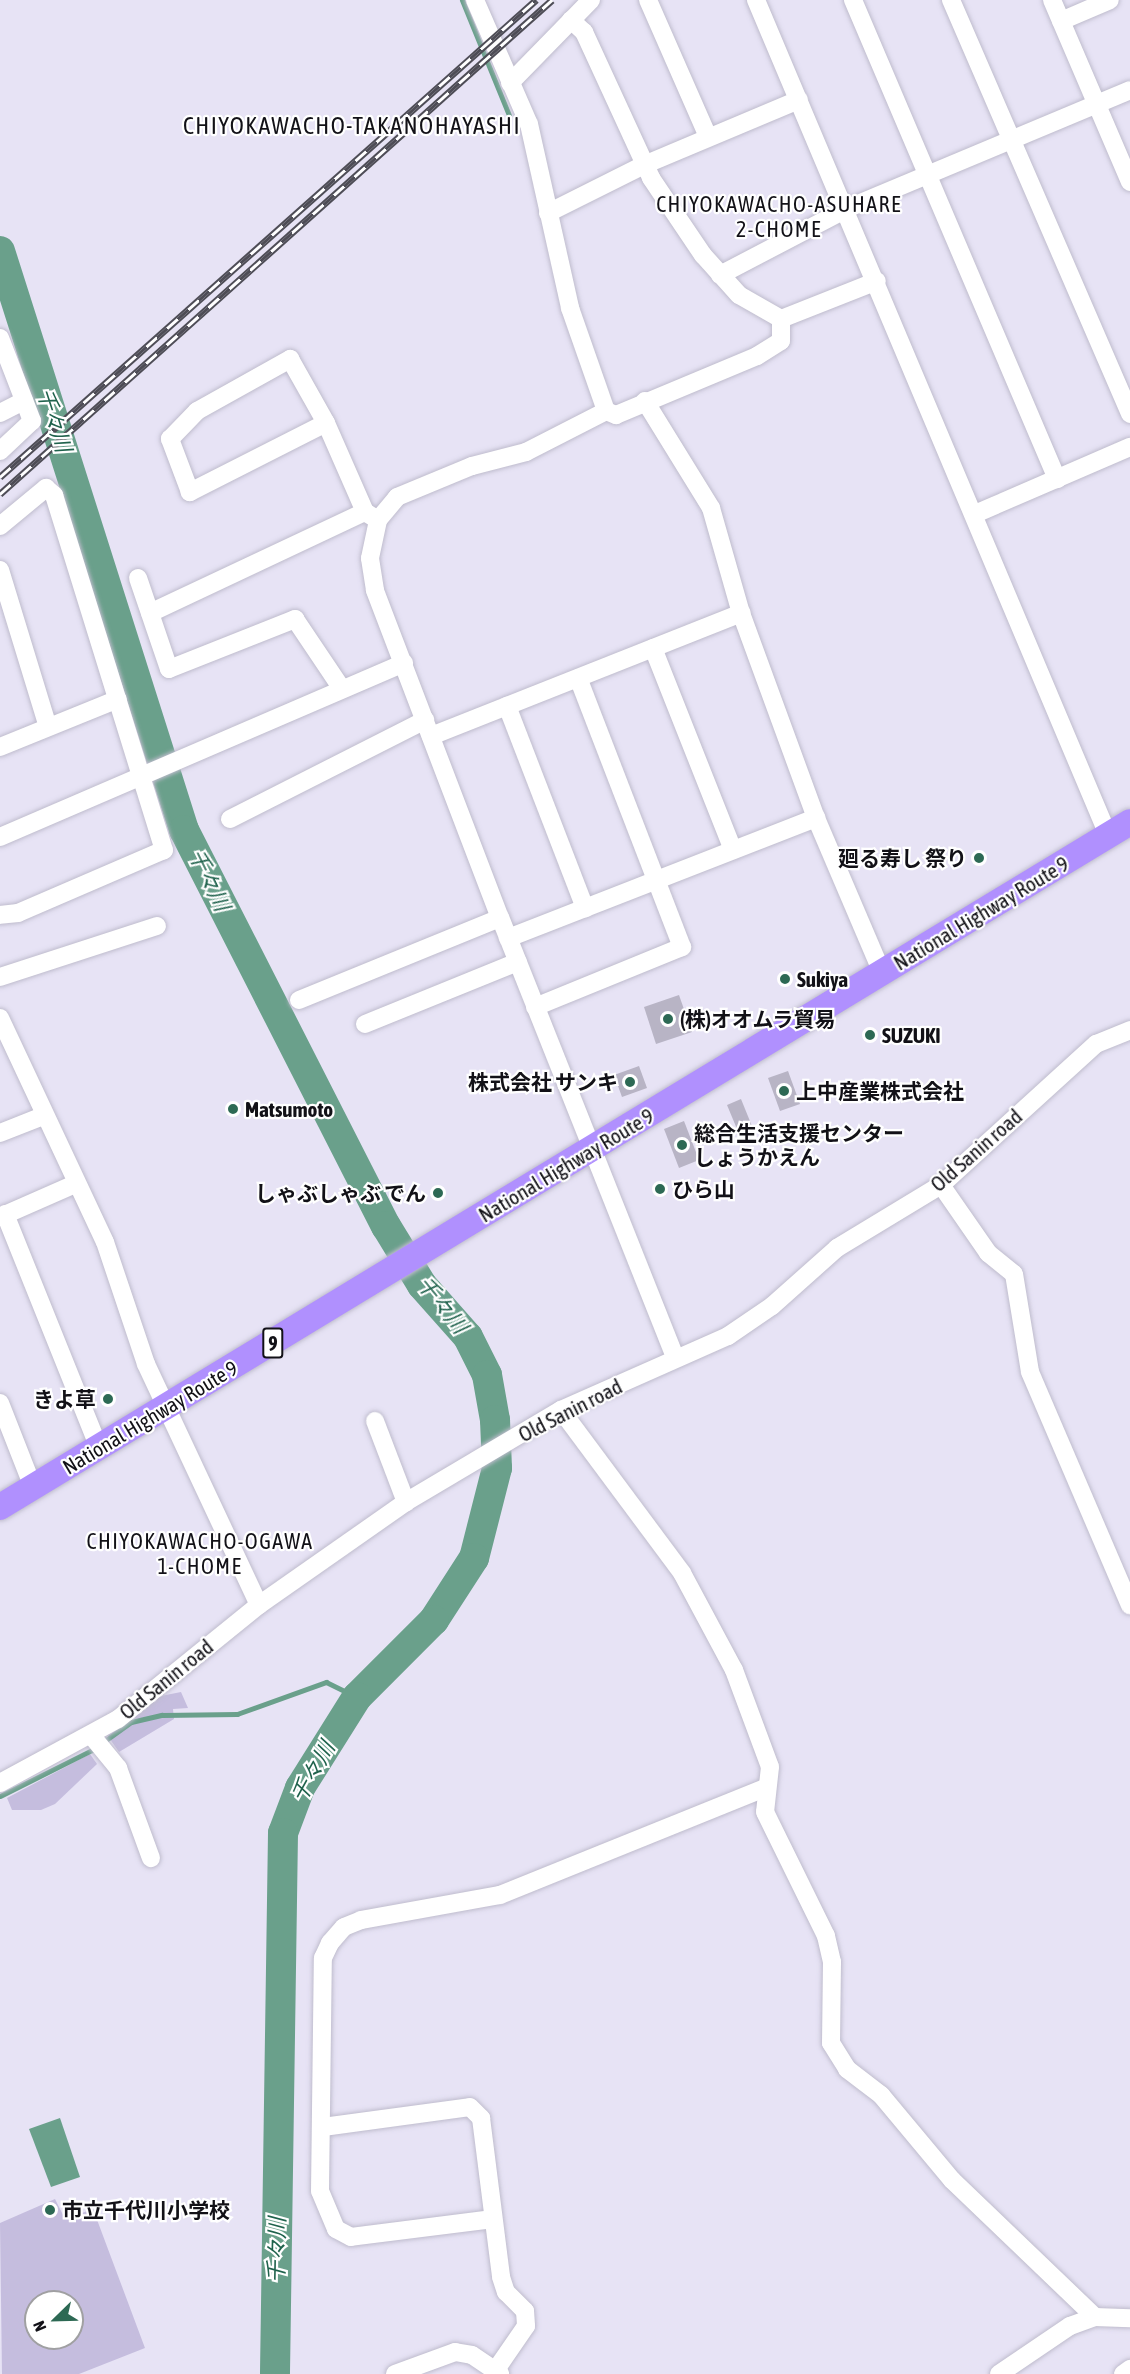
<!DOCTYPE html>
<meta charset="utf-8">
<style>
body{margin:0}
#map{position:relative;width:1130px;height:2374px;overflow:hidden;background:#e7e3f5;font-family:"Asap Condensed","Noto Sans JP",sans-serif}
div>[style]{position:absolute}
.green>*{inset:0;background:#c5bdde}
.water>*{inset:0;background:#6aa08b}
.stream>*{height:5px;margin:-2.5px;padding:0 2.5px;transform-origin:2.5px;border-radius:2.5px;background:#6aa08b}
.river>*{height:30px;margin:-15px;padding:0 15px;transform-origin:15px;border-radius:15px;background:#6aa08b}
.building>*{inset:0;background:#b8b4c5}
.roads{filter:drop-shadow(0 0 2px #bfbccd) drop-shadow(0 0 2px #bfbccd)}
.minor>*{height:18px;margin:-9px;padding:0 9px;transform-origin:9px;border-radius:9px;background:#fff}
.highway>*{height:26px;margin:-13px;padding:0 13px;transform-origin:13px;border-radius:13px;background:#b090fe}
.rail>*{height:7px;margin-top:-3.5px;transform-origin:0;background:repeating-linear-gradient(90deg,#fff 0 14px,#4e4d56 0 28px);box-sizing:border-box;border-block:2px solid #4e4d56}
.dots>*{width:16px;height:16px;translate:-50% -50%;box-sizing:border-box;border:3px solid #fff;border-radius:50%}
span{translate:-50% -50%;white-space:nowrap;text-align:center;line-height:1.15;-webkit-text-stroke:4.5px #fff;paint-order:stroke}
.shield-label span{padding:2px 4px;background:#fff;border:2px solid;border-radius:4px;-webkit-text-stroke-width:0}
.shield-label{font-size:20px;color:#121117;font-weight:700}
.poi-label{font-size:21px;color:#121117;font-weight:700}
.right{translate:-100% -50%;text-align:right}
.left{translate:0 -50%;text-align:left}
.street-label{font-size:21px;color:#121117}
.neighbourhood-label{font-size:22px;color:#121117;letter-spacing:1.5px}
.water-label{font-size:22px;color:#1f624c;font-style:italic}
.quarter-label{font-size:24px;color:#121117;letter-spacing:1.5px}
.north{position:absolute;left:24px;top:2290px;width:60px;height:60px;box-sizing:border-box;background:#fff;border:2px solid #a0a0a2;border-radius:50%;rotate:247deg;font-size:16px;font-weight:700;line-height:24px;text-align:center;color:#121117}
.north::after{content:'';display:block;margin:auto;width:21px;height:27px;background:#2d6954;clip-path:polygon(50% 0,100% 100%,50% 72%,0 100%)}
</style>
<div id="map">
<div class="green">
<i style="clip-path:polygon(181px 1692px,188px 1708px,173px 1709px,174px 1719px,119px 1752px,107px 1735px,156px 1697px)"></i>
<i style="clip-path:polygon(90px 1754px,97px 1764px,55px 1804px,41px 1810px,12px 1810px,7px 1798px)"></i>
<i style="clip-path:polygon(evenodd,55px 2199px,65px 2219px,93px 2209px,145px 2348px,79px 2374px,2px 2374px,0 2223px,55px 2199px,36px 2302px,72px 2302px,72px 2338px,36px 2338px,36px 2302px)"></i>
</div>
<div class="water">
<i style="clip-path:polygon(60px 2118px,80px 2177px,51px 2187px,29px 2129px)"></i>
</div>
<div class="stream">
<i style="left:462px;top:0;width:124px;rotate:67.8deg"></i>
<i style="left:0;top:1796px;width:103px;rotate:-26.6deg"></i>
<i style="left:92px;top:1750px;width:48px;rotate:-35.7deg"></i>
<i style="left:131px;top:1722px;width:32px;rotate:-13deg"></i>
<i style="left:162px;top:1715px;width:75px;rotate:-0.8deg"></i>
<i style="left:237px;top:1714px;width:95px;rotate:-19.8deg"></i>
<i style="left:326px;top:1682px;width:34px;rotate:26deg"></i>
</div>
<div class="river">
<i style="left:0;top:251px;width:608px;rotate:72.37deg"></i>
<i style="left:184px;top:830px;width:445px;rotate:63deg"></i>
<i style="left:386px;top:1226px;width:69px;rotate:58.6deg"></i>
<i style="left:422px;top:1285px;width:69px;rotate:48.5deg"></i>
<i style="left:468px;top:1337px;width:42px;rotate:63.4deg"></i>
<i style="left:487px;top:1375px;width:46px;rotate:79.9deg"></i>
<i style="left:495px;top:1420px;width:48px;rotate:87.6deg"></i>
<i style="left:497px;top:1468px;width:93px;rotate:104.3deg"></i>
<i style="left:474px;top:1558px;width:74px;rotate:122.8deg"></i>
<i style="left:434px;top:1620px;width:109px;rotate:135deg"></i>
<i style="left:357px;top:1697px;width:107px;rotate:122.1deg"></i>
<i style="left:300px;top:1788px;width:48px;rotate:110.7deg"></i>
<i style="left:283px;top:1833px;width:541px;rotate:90.85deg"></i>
</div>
<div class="building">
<i style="clip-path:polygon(679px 995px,692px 1032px,656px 1044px,644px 1007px)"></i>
<i style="clip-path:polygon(639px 1066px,647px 1088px,622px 1097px,614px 1075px)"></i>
<i style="clip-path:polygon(788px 1071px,800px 1104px,780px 1111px,768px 1078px)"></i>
<i style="clip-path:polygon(741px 1099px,756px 1136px,742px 1141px,727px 1105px)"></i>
<i style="clip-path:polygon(684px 1121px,699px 1160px,679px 1168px,664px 1129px)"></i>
</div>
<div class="roads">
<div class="minor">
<i style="left:475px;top:0;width:135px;rotate:66.5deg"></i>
<i style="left:529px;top:124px;width:189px;rotate:77.4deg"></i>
<i style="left:570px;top:308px;width:109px;rotate:70.7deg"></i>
<i style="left:648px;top:0;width:150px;rotate:66.3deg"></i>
<i style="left:756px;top:0;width:906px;rotate:67.14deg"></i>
<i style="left:853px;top:0;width:521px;rotate:66.93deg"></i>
<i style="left:951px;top:0;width:451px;rotate:66.6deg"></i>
<i style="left:1052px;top:0;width:198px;rotate:66.8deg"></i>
<i style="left:571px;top:20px;width:18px;rotate:43deg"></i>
<i style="left:584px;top:32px;width:161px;rotate:65.3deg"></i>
<i style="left:651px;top:178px;width:93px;rotate:56deg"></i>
<i style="left:703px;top:255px;width:54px;rotate:48deg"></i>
<i style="left:739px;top:295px;width:48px;rotate:29.7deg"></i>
<i style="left:781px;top:319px;width:103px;rotate:-21.6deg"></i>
<i style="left:1061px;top:21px;width:53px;rotate:-23.2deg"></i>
<i style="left:510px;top:83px;width:116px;rotate:-45.7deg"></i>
<i style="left:548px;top:213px;width:107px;rotate:-26.6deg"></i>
<i style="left:644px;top:165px;width:168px;rotate:-22.8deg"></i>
<i style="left:720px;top:275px;width:142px;rotate:-27.6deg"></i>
<i style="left:846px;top:209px;width:308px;rotate:-22.7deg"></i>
<i style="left:0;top:338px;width:89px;rotate:68.9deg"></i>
<i style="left:32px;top:421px;width:44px;rotate:136.8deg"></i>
<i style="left:645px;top:401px;width:126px;rotate:58.3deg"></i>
<i style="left:711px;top:508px;width:109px;rotate:74.1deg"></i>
<i style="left:741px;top:613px;width:218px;rotate:69.9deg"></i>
<i style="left:816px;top:818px;width:168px;rotate:66.9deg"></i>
<i style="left:0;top:413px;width:27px;rotate:-27deg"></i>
<i style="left:326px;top:423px;width:153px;rotate:153.1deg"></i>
<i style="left:190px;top:492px;width:57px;rotate:-110.7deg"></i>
<i style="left:170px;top:439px;width:39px;rotate:-46deg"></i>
<i style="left:197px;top:411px;width:107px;rotate:-29.2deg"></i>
<i style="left:290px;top:359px;width:73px;rotate:60.6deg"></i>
<i style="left:326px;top:423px;width:97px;rotate:66.3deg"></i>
<i style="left:365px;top:512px;width:15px;rotate:32deg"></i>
<i style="left:975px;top:514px;width:169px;rotate:-23.4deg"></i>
<i style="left:0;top:526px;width:60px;rotate:-39.6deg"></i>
<i style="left:46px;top:488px;width:11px;rotate:41deg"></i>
<i style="left:54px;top:495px;width:372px;rotate:72.8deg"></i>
<i style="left:164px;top:850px;width:159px;rotate:156.7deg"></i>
<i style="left:18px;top:913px;width:18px;rotate:174deg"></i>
<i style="left:0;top:570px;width:164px;rotate:73deg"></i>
<i style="left:138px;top:578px;width:96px;rotate:71.2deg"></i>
<i style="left:169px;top:669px;width:136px;rotate:-21.6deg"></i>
<i style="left:295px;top:619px;width:84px;rotate:56.1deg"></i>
<i style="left:150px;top:613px;width:238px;rotate:-25.2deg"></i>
<i style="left:653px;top:648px;width:217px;rotate:68.4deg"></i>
<i style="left:507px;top:706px;width:217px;rotate:68.9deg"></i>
<i style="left:431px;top:736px;width:334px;rotate:-21.6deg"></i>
<i style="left:0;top:747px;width:127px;rotate:-22.1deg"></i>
<i style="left:230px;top:819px;width:219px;rotate:-26.9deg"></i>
<i style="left:0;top:837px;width:440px;rotate:-23.3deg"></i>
<i style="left:508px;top:938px;width:331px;rotate:-21.3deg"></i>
<i style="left:0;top:977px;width:165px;rotate:-18deg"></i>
<i style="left:299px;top:1000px;width:217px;rotate:-22.2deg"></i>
<i style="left:535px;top:1007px;width:159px;rotate:-22.2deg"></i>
<i style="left:682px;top:947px;width:288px;rotate:-111.1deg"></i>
<i style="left:0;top:1018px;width:247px;rotate:64.9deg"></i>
<i style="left:105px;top:1242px;width:129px;rotate:71.4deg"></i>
<i style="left:146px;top:1364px;width:266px;rotate:64.9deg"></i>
<i style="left:365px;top:1024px;width:165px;rotate:-22.1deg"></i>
<i style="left:0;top:1133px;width:46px;rotate:-21.6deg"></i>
<i style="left:941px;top:1185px;width:83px;rotate:55.3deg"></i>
<i style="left:988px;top:1253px;width:33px;rotate:39deg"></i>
<i style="left:1014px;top:1274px;width:99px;rotate:80.7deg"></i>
<i style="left:1030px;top:1372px;width:254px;rotate:66.8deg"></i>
<i style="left:5px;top:1214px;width:252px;rotate:68.1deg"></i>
<i style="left:0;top:1217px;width:82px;rotate:-23.7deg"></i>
<i style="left:675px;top:1357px;width:473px;rotate:-111.7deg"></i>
<i style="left:500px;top:918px;width:351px;rotate:-110.9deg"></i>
<i style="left:375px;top:590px;width:32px;rotate:-99deg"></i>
<i style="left:370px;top:558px;width:39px;rotate:-78deg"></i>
<i style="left:378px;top:520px;width:30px;rotate:-50deg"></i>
<i style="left:397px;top:497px;width:81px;rotate:-22.5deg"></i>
<i style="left:472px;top:466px;width:56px;rotate:-14.5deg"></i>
<i style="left:526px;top:452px;width:90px;rotate:-27.1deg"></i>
<i style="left:606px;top:411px;width:11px;rotate:22deg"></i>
<i style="left:616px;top:415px;width:153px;rotate:-22.7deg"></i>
<i style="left:757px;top:356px;width:28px;rotate:-32deg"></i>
<i style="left:781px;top:341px;width:22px;rotate:-90deg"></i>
<i style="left:0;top:1403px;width:90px;rotate:68.6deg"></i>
<i style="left:561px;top:1410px;width:203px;rotate:53.4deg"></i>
<i style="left:682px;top:1573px;width:110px;rotate:61.8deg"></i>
<i style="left:734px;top:1670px;width:103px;rotate:69.6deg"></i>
<i style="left:770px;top:1767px;width:45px;rotate:96.3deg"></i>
<i style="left:765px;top:1812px;width:138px;rotate:63.8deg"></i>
<i style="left:826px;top:1936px;width:27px;rotate:77deg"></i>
<i style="left:832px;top:1962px;width:81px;rotate:90.7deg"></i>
<i style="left:831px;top:2043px;width:31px;rotate:58deg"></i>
<i style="left:847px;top:2069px;width:43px;rotate:37.4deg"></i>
<i style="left:881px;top:2095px;width:111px;rotate:50.1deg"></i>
<i style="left:952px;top:2180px;width:198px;rotate:43.8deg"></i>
<i style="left:375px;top:1421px;width:87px;rotate:69.1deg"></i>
<i style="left:91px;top:1735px;width:43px;rotate:50.7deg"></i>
<i style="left:118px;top:1768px;width:96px;rotate:69.9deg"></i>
<i style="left:0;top:1783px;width:134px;rotate:-28.5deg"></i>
<i style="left:118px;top:1719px;width:181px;rotate:-39deg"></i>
<i style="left:259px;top:1605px;width:179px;rotate:-35deg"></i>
<i style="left:406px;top:1502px;width:180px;rotate:-30.7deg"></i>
<i style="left:561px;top:1410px;width:183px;rotate:-23.9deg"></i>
<i style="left:728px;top:1336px;width:53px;rotate:-34.3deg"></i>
<i style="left:772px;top:1306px;width:87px;rotate:-41.7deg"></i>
<i style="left:837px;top:1248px;width:122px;rotate:-31.2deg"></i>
<i style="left:941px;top:1185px;width:210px;rotate:-42.3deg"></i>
<i style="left:1096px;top:1044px;width:37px;rotate:-22deg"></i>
<i style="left:323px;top:2127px;width:148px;rotate:-7.7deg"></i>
<i style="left:470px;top:2107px;width:16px;rotate:45deg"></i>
<i style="left:481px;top:2118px;width:160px;rotate:82.8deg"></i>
<i style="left:501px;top:2277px;width:16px;rotate:72deg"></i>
<i style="left:506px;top:2292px;width:27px;rotate:45deg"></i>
<i style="left:525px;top:2311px;width:15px;rotate:86deg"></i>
<i style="left:526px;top:2326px;width:55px;rotate:124.6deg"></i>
<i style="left:493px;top:2219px;width:143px;rotate:172.8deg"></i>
<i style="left:351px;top:2237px;width:17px;rotate:-152deg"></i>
<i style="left:336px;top:2229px;width:41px;rotate:-112.8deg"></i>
<i style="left:320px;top:2191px;width:233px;rotate:-89.3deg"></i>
<i style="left:323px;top:1958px;width:17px;rotate:-65deg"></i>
<i style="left:330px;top:1943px;width:21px;rotate:-49deg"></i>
<i style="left:344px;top:1927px;width:18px;rotate:-22deg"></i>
<i style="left:361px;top:1920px;width:141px;rotate:-10.2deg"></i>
<i style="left:500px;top:1895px;width:286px;rotate:-22deg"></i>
<i style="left:395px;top:2374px;width:64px;rotate:-20.1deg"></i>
<i style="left:455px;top:2352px;width:17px;rotate:10deg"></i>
<i style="left:472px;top:2355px;width:34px;rotate:34deg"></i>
<i style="left:999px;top:2374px;width:86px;rotate:-34.1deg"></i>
<i style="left:1070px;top:2326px;width:27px;rotate:-20deg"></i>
<i style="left:1095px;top:2317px;width:35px;rotate:2deg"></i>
<i style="left:1123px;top:2374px;width:9px;rotate:-36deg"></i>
</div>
<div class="highway">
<i style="left:0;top:1507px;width:1321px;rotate:-31.22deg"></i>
</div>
</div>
<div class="rail">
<i style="left:0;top:477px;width:718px;rotate:-41.67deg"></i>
<i style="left:0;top:494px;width:741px;rotate:-41.83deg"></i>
</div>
<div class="dots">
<i style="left:979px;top:858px;background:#2d6954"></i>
<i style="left:785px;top:979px;background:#2d6954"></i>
<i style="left:668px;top:1019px;background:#2d6954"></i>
<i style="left:870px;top:1035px;background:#2d6954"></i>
<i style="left:630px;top:1082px;background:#2d6954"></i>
<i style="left:784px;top:1091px;background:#2d6954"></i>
<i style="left:233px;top:1109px;background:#2d6954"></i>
<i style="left:682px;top:1145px;background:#2d6954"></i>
<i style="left:660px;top:1189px;background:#2d6954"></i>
<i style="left:438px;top:1193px;background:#2d6954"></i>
<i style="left:108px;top:1399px;background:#2d6954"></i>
<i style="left:50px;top:2210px;background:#2d6954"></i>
</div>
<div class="shield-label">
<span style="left:273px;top:1343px">9</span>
</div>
<div class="poi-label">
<span class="right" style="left:967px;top:858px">廻る寿し 祭り</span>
<span class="left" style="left:797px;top:979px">Sukiya</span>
<span class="left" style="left:680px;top:1019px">(株)オオムラ貿易</span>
<span class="left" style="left:882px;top:1035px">SUZUKI</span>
<span class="right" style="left:618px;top:1082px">株式会社 サンキ</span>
<span class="left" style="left:796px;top:1091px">上中産業株式会社</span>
<span class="left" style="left:245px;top:1109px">Matsumoto</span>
<span class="left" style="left:694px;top:1145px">総合生活支援センター<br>しょうかえん</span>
<span class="left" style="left:672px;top:1189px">ひら山</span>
<span class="right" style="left:426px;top:1193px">しゃぶしゃぶ でん</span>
<span class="right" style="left:96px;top:1399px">きよ草</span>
<span class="left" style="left:62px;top:2210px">市立千代川小学校</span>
</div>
<div class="street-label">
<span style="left:981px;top:913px;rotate:-31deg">National Highway Route 9</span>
<span style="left:976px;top:1150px;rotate:-41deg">Old Sanin road</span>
<span style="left:566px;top:1165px;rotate:-31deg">National Highway Route 9</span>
<span style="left:570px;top:1410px;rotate:-27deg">Old Sanin road</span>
<span style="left:150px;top:1417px;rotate:-31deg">National Highway Route 9</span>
<span style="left:166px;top:1679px;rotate:-39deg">Old Sanin road</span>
</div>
<div class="neighbourhood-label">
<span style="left:779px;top:217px">CHIYOKAWACHO-ASUHARE<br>2-CHOME</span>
<span style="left:200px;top:1554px">CHIYOKAWACHO-OGAWA<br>1-CHOME</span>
</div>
<div class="water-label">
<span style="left:54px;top:420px;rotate:72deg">千々川</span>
<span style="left:209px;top:880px;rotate:64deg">千々川</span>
<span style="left:442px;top:1305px;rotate:51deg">千々川</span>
<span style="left:313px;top:1772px;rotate:-61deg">千々川</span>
<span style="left:277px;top:2250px;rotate:-89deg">千々川</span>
</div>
<div class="quarter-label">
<span style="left:352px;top:126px">CHIYOKAWACHO-TAKANOHAYASHI</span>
</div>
<div class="north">N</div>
</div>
